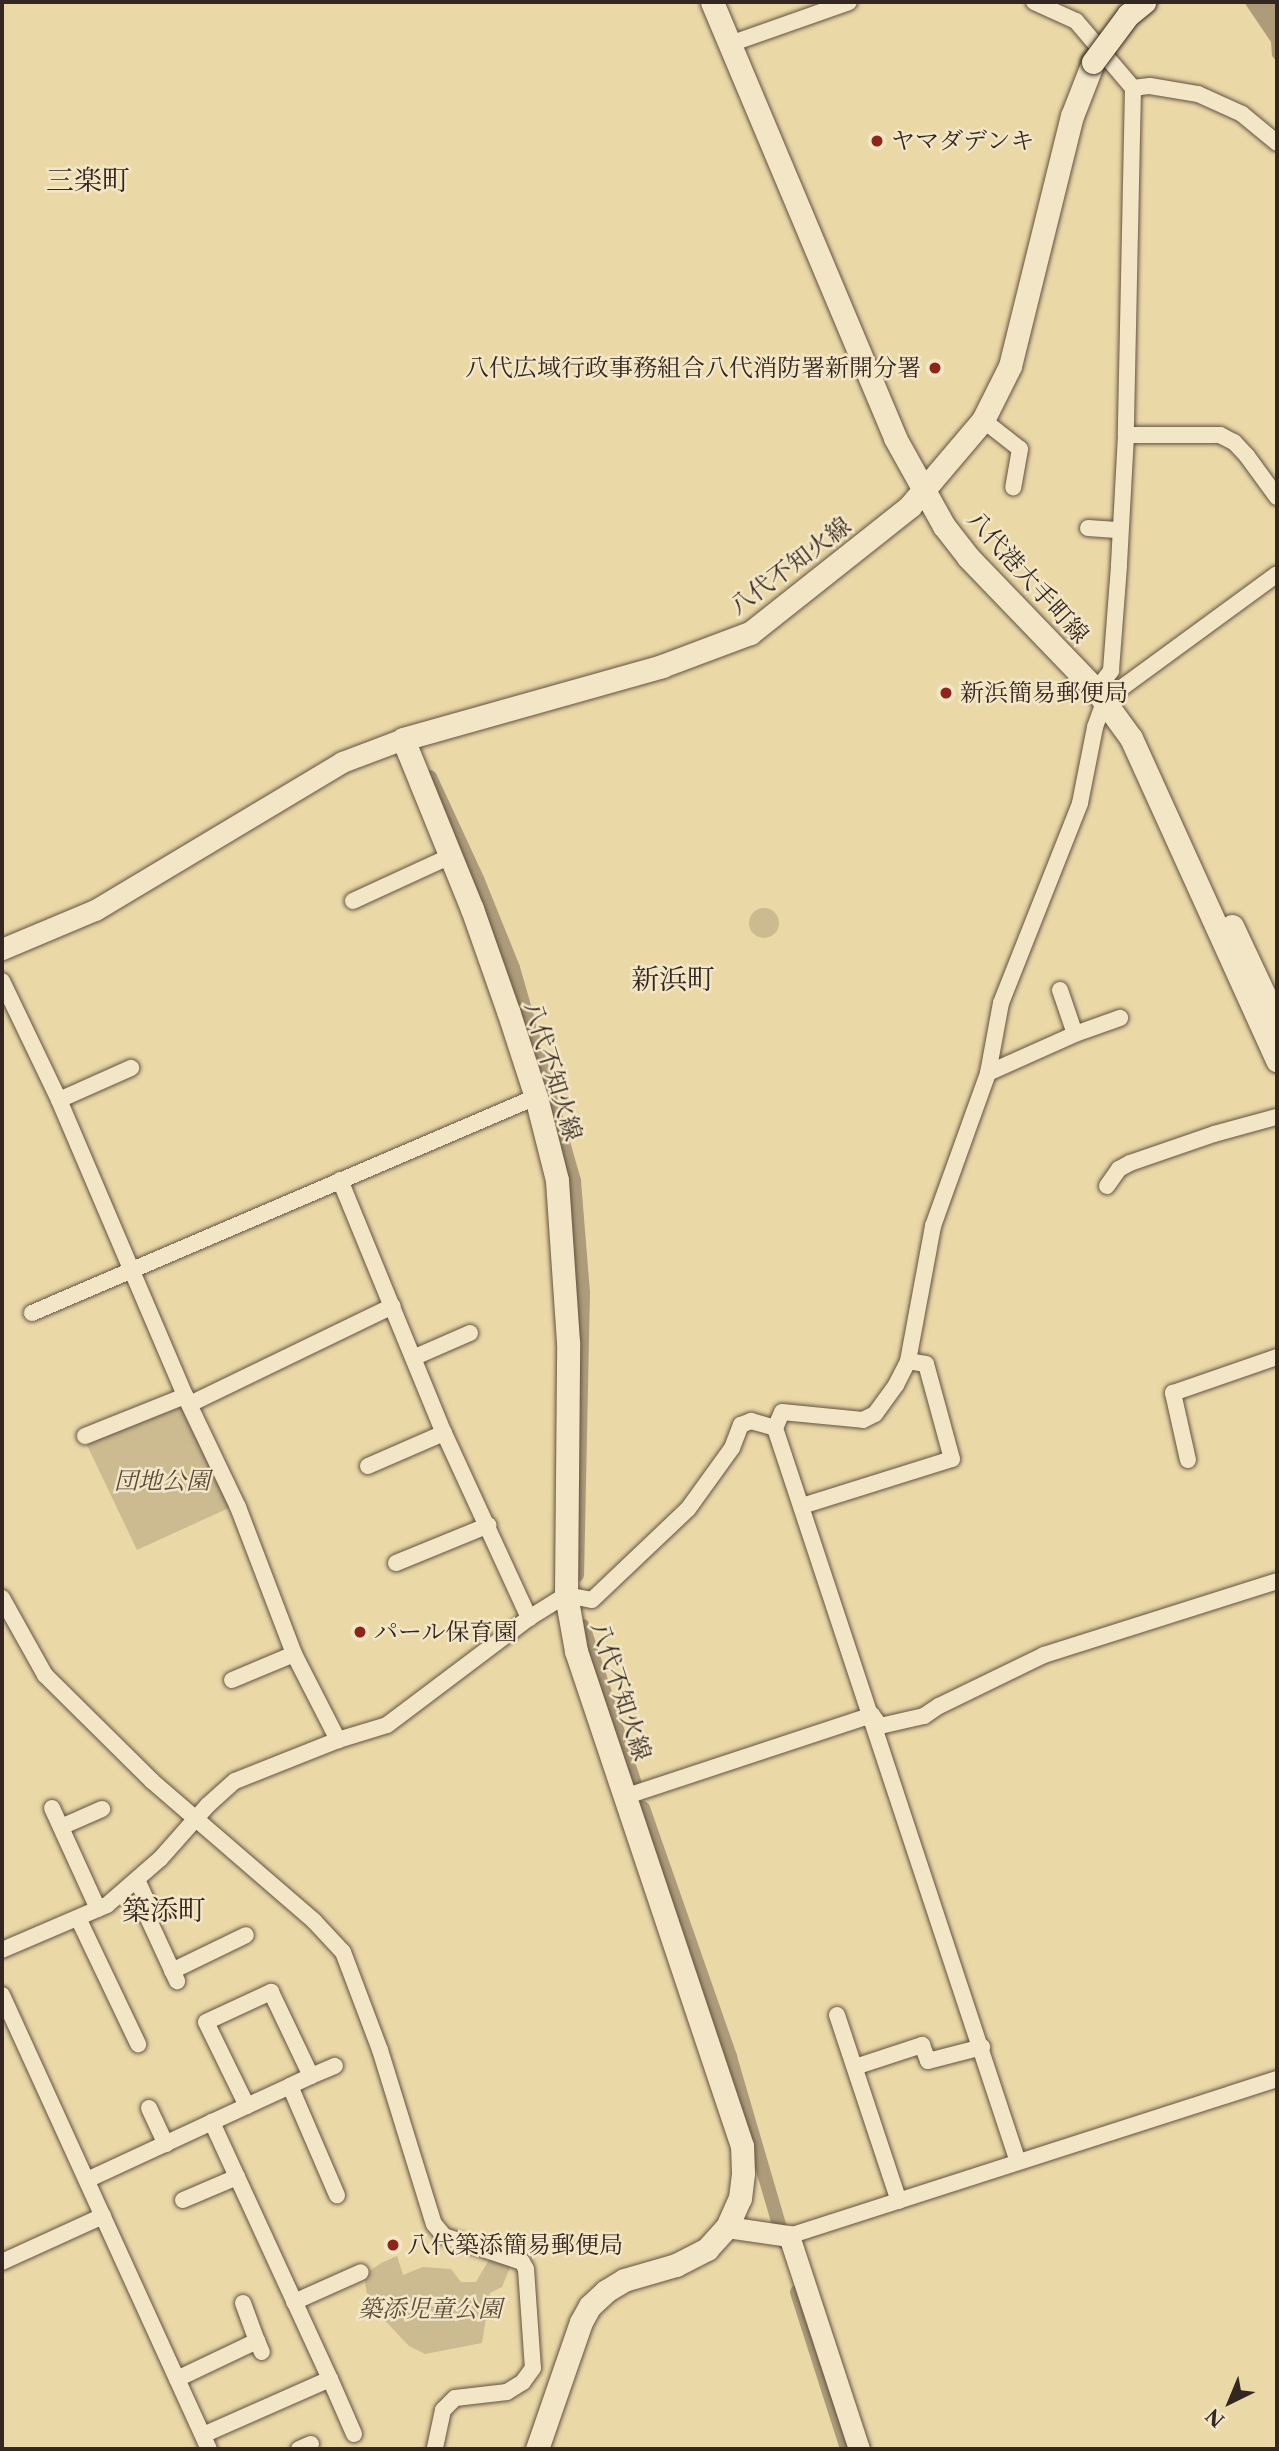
<!DOCTYPE html>
<meta charset="utf-8">
<style>
body{margin:0}
#map{position:relative;width:1279px;height:2451px;overflow:hidden;background:#ebd8a7;font-family:"Libre Caslon Text","Noto Serif JP",serif}
div>[style]{position:absolute}
.green>*{inset:0;background:#ccba90}
.round{border-radius:50%}
.water>*{inset:0;background:#ad9b79}
.canal>*{height:14px;margin:-7px;padding:0 7px;transform-origin:7px;border-radius:7px;background:#ad9b79}
.roads{filter:drop-shadow(0 0 2px #625242) drop-shadow(0 0 2px #625242)}
.minor>*{height:16px;margin:-8px;padding:0 8px;transform-origin:8px;border-radius:8px;background:#f2e6c6}
.tertiary>*{height:21px;margin:-10.5px;padding:0 10.5px;transform-origin:10.5px;border-radius:10.5px;background:#f2e6c6}
.secondary>*{height:23px;margin:-11.5px;padding:0 11.5px;transform-origin:11.5px;border-radius:11.5px;background:#f2e6c6}
.bridges{filter:drop-shadow(0 0 2px #342620) drop-shadow(0 0 2px #342620)}
.secondary-bridge>*{height:23px;margin:-11.5px;padding:0 11.5px;transform-origin:11.5px;border-radius:11.5px;background:#f2e6c6}
.dots>*{width:19px;height:19px;translate:-50% -50%;box-sizing:border-box;border:4px solid #f2e6c6;border-radius:50%}
span{translate:-50% -50%;white-space:nowrap;text-align:center;line-height:1.15;-webkit-text-stroke:5px #f2e6c6;paint-order:stroke}
.poi-label{font-size:24px;color:#342620}
.left{translate:0 -50%;text-align:left}
.right{translate:-100% -50%;text-align:right}
.street-label{font-size:24px;color:#342620}
.park-label{font-size:24px;color:#5a4b3c;font-style:italic}
.quarter-label{font-size:28px;color:#342620}
.frame{position:absolute;inset:0;border:4px solid #342620;pointer-events:none}
.north{position:absolute;left:1195px;top:2367px;width:70px;height:70px;-webkit-text-stroke:5px #f2e6c6;paint-order:stroke;rotate:223deg;font-size:19px;font-weight:700;line-height:28px;text-align:center;color:#342620}
.north::after{content:'';display:block;margin:auto;width:24px;height:32px;background:#342620;clip-path:polygon(50% 0,100% 100%,50% 72%,0 100%)}
</style>
<div id="map">
<div class="green">
<i class="round" style="left:749px;top:908px;width:30px;height:30px"></i>
<i style="clip-path:polygon(182px 1407px,233px 1506px,137px 1550px,86px 1443px)"></i>
<i style="clip-path:polygon(397px 2256px,403px 2275px,423px 2267px,451px 2269px,461px 2282px,476px 2282px,490px 2258px,513px 2261px,502px 2287px,490px 2293px,482px 2343px,425px 2354px,409px 2346px,391px 2327px,368px 2302px,364px 2275px,381px 2263px)"></i>
</div>
<div class="water">
<i style="clip-path:polygon(1244px 2px,1277px 2px,1277px 62px,1272px 56px,1271px 42px)"></i>
</div>
<div class="canal">
<i style="left:430px;top:777px;width:115px;rotate:65.2deg"></i>
<i style="left:478px;top:881px;width:94px;rotate:68.1deg"></i>
<i style="left:513px;top:968px;width:222px;rotate:74deg"></i>
<i style="left:574px;top:1181px;width:111px;rotate:85.4deg"></i>
<i style="left:583px;top:1292px;width:283px;rotate:91.2deg"></i>
<i style="left:583px;top:1626px;width:169px;rotate:71.8deg"></i>
<i style="left:643px;top:1808px;width:264px;rotate:70.7deg"></i>
<i style="left:730px;top:2057px;width:193px;rotate:73.7deg"></i>
<i style="left:797px;top:2292px;width:165px;rotate:72.3deg"></i>
</div>
<div class="roads">
<div class="minor">
<i style="left:1034px;top:2px;width:46px;rotate:24.3deg"></i>
<i style="left:1076px;top:21px;width:88px;rotate:49.6deg"></i>
<i style="left:1133px;top:88px;width:347px;rotate:91.2deg"></i>
<i style="left:1126px;top:435px;width:131px;rotate:93.1deg"></i>
<i style="left:1119px;top:566px;width:105px;rotate:94.4deg"></i>
<i style="left:1111px;top:671px;width:24px;rotate:128deg"></i>
<i style="left:730px;top:44px;width:126px;rotate:-19.4deg"></i>
<i style="left:1133px;top:88px;width:17px;rotate:-7deg"></i>
<i style="left:1150px;top:86px;width:49px;rotate:9.5deg"></i>
<i style="left:1198px;top:94px;width:48px;rotate:24.4deg"></i>
<i style="left:1242px;top:114px;width:45px;rotate:39.6deg"></i>
<i style="left:983px;top:420px;width:47px;rotate:38.1deg"></i>
<i style="left:1020px;top:449px;width:39px;rotate:100deg"></i>
<i style="left:1126px;top:435px;width:94px"></i>
<i style="left:1220px;top:435px;width:16px;rotate:27deg"></i>
<i style="left:1234px;top:442px;width:19px;rotate:47deg"></i>
<i style="left:1247px;top:456px;width:51px;rotate:53.8deg"></i>
<i style="left:1088px;top:528px;width:32px;rotate:4deg"></i>
<i style="left:353px;top:901px;width:108px;rotate:-24.7deg"></i>
<i style="left:2px;top:981px;width:132px;rotate:64.4deg"></i>
<i style="left:59px;top:1100px;width:322px;rotate:66.9deg"></i>
<i style="left:185px;top:1396px;width:123px;rotate:64.5deg"></i>
<i style="left:238px;top:1507px;width:157px;rotate:69.1deg"></i>
<i style="left:294px;top:1654px;width:97px;rotate:62.9deg"></i>
<i style="left:1060px;top:990px;width:46px;rotate:71.2deg"></i>
<i style="left:988px;top:1073px;width:95px;rotate:-24.1deg"></i>
<i style="left:1075px;top:1034px;width:48px;rotate:-19.6deg"></i>
<i style="left:59px;top:1100px;width:79px;rotate:-24deg"></i>
<i style="left:340px;top:1180px;width:274px;rotate:67.7deg"></i>
<i style="left:444px;top:1433px;width:204px;rotate:65.3deg"></i>
<i style="left:1107px;top:1186px;width:21px;rotate:-55deg"></i>
<i style="left:1119px;top:1169px;width:13px;rotate:-29deg"></i>
<i style="left:1130px;top:1163px;width:89px;rotate:-19deg"></i>
<i style="left:1214px;top:1134px;width:64px;rotate:-15.3deg"></i>
<i style="left:32px;top:1313px;width:548px;rotate:-23.2deg"></i>
<i style="left:415px;top:1357px;width:60px;rotate:-23.6deg"></i>
<i style="left:190px;top:1404px;width:225px;rotate:-25.8deg"></i>
<i style="left:85px;top:1436px;width:108px;rotate:-21.8deg"></i>
<i style="left:1188px;top:1460px;width:69px;rotate:-102.6deg"></i>
<i style="left:1173px;top:1393px;width:110px;rotate:-19.1deg"></i>
<i style="left:368px;top:1466px;width:83px;rotate:-23.5deg"></i>
<i style="left:802px;top:1506px;width:157px;rotate:-17.4deg"></i>
<i style="left:952px;top:1459px;width:98px;rotate:-105.3deg"></i>
<i style="left:926px;top:1364px;width:18px;rotate:-171deg"></i>
<i style="left:396px;top:1563px;width:100px;rotate:-22.2deg"></i>
<i style="left:2px;top:1598px;width:88px;rotate:60.8deg"></i>
<i style="left:45px;top:1675px;width:151px;rotate:44.7deg"></i>
<i style="left:152px;top:1781px;width:214px;rotate:40.8deg"></i>
<i style="left:314px;top:1921px;width:42px;rotate:46.9deg"></i>
<i style="left:343px;top:1952px;width:105px;rotate:69.3deg"></i>
<i style="left:380px;top:2050px;width:182px;rotate:72.8deg"></i>
<i style="left:434px;top:2224px;width:16px;rotate:50deg"></i>
<i style="left:444px;top:2236px;width:82px;rotate:18.4deg"></i>
<i style="left:522px;top:2262px;width:8px;rotate:60deg"></i>
<i style="left:526px;top:2269px;width:99px;rotate:86deg"></i>
<i style="left:533px;top:2368px;width:17px;rotate:126deg"></i>
<i style="left:523px;top:2382px;width:19px;rotate:148deg"></i>
<i style="left:507px;top:2392px;width:52px;rotate:173.4deg"></i>
<i style="left:455px;top:2398px;width:17px;rotate:135deg"></i>
<i style="left:443px;top:2410px;width:40px;rotate:102deg"></i>
<i style="left:232px;top:1680px;width:67px;rotate:-22.8deg"></i>
<i style="left:872px;top:1715px;width:14px;rotate:54deg"></i>
<i style="left:880px;top:1726px;width:45px;rotate:-12.8deg"></i>
<i style="left:924px;top:1716px;width:18px;rotate:-34deg"></i>
<i style="left:939px;top:1706px;width:117px;rotate:-25.9deg"></i>
<i style="left:1044px;top:1655px;width:244px;rotate:-17.6deg"></i>
<i style="left:627px;top:1796px;width:258px;rotate:-18.3deg"></i>
<i style="left:52px;top:1808px;width:111px;rotate:65.5deg"></i>
<i style="left:61px;top:1827px;width:45px;rotate:-23.7deg"></i>
<i style="left:137px;top:1880px;width:21px;rotate:65deg"></i>
<i style="left:146px;top:1899px;width:17px;rotate:87deg"></i>
<i style="left:147px;top:1916px;width:72px;rotate:65.2deg"></i>
<i style="left:78px;top:1918px;width:140px;rotate:64.5deg"></i>
<i style="left:2px;top:1950px;width:114px;rotate:-23.2deg"></i>
<i style="left:107px;top:1905px;width:70px;rotate:-41deg"></i>
<i style="left:160px;top:1859px;width:72px;rotate:-48.4deg"></i>
<i style="left:208px;top:1805px;width:36px;rotate:-42deg"></i>
<i style="left:235px;top:1781px;width:111px;rotate:-21.7deg"></i>
<i style="left:338px;top:1740px;width:51px;rotate:-17deg"></i>
<i style="left:387px;top:1725px;width:178px;rotate:-37deg"></i>
<i style="left:529px;top:1618px;width:44px;rotate:-31.9deg"></i>
<i style="left:566px;top:1595px;width:26px;rotate:11deg"></i>
<i style="left:592px;top:1600px;width:132px;rotate:-43.5deg"></i>
<i style="left:688px;top:1509px;width:75px;rotate:-54.2deg"></i>
<i style="left:732px;top:1448px;width:25px;rotate:-69deg"></i>
<i style="left:741px;top:1425px;width:11px;rotate:-22deg"></i>
<i style="left:751px;top:1421px;width:25px;rotate:16deg"></i>
<i style="left:172px;top:1971px;width:82px;rotate:-25.9deg"></i>
<i style="left:2px;top:1995px;width:499px;rotate:65.5deg"></i>
<i style="left:837px;top:2015px;width:196px;rotate:71.6deg"></i>
<i style="left:855px;top:2067px;width:71px;rotate:-18.2deg"></i>
<i style="left:922px;top:2045px;width:17px;rotate:69deg"></i>
<i style="left:928px;top:2061px;width:56px;rotate:-14.5deg"></i>
<i style="left:311px;top:2076px;width:26px;rotate:-23deg"></i>
<i style="left:247px;top:2106px;width:93px;rotate:-116deg"></i>
<i style="left:206px;top:2022px;width:72px;rotate:-24.8deg"></i>
<i style="left:271px;top:1992px;width:93px;rotate:64.5deg"></i>
<i style="left:311px;top:2076px;width:23px;rotate:155deg"></i>
<i style="left:149px;top:2108px;width:40px;rotate:65deg"></i>
<i style="left:1018px;top:2162px;width:773px;rotate:-108.32deg"></i>
<i style="left:775px;top:1428px;width:17px;rotate:-66deg"></i>
<i style="left:782px;top:1412px;width:81px;rotate:5.6deg"></i>
<i style="left:863px;top:1420px;width:13px;rotate:-27deg"></i>
<i style="left:875px;top:1414px;width:36px;rotate:-54deg"></i>
<i style="left:896px;top:1385px;width:27px;rotate:-63deg"></i>
<i style="left:908px;top:1361px;width:137px;rotate:-79.5deg"></i>
<i style="left:933px;top:1226px;width:163px;rotate:-70.2deg"></i>
<i style="left:988px;top:1073px;width:71px;rotate:-79.5deg"></i>
<i style="left:1001px;top:1003px;width:215px;rotate:-68.4deg"></i>
<i style="left:1080px;top:803px;width:77px;rotate:-78.8deg"></i>
<i style="left:1095px;top:727px;width:29px;rotate:-70deg"></i>
<i style="left:1105px;top:700px;width:213px;rotate:-36.2deg"></i>
<i style="left:87px;top:2180px;width:138px;rotate:-24.9deg"></i>
<i style="left:183px;top:2200px;width:59px;rotate:-23.1deg"></i>
<i style="left:789px;top:2236px;width:513px;rotate:-17.83deg"></i>
<i style="left:2px;top:2262px;width:111px;rotate:-24.5deg"></i>
<i style="left:294px;top:2302px;width:73px;rotate:-24.1deg"></i>
<i style="left:243px;top:2303px;width:40px;rotate:69.8deg"></i>
<i style="left:177px;top:2379px;width:89px;rotate:-25.4deg"></i>
<i style="left:257px;top:2341px;width:12px;rotate:66deg"></i>
<i style="left:330px;top:2379px;width:283px;rotate:-114.7deg"></i>
<i style="left:212px;top:2122px;width:86px;rotate:-24.8deg"></i>
<i style="left:290px;top:2086px;width:119px;rotate:66.7deg"></i>
<i style="left:203px;top:2435px;width:139px;rotate:-23.8deg"></i>
<i style="left:330px;top:2379px;width:60px;rotate:66.4deg"></i>
<i style="left:299px;top:2449px;width:13px;rotate:-23deg"></i>
</div>
<div class="tertiary">
<i style="left:2px;top:949px;width:101px;rotate:-22.8deg"></i>
<i style="left:95px;top:910px;width:288px;rotate:-30.9deg"></i>
<i style="left:342px;top:762px;width:65px;rotate:-20.7deg"></i>
<i style="left:727px;top:2227px;width:63px;rotate:8.3deg"></i>
<i style="left:789px;top:2236px;width:224px;rotate:71.8deg"></i>
</div>
<div class="secondary">
<i style="left:712px;top:2px;width:473px;rotate:67.2deg"></i>
<i style="left:895px;top:438px;width:101px;rotate:60.9deg"></i>
<i style="left:944px;top:526px;width:39px;rotate:52deg"></i>
<i style="left:968px;top:557px;width:185px;rotate:46.1deg"></i>
<i style="left:1096px;top:690px;width:59px;rotate:53.9deg"></i>
<i style="left:1131px;top:738px;width:354px;rotate:65.6deg"></i>
<i style="left:1232px;top:926px;width:106px;rotate:64.9deg"></i>
<i style="left:537px;top:2449px;width:134px;rotate:-70.9deg"></i>
<i style="left:581px;top:2322px;width:18px;rotate:-61deg"></i>
<i style="left:590px;top:2306px;width:22px;rotate:-43deg"></i>
<i style="left:606px;top:2291px;width:21px;rotate:-31deg"></i>
<i style="left:624px;top:2280px;width:54px;rotate:-16.1deg"></i>
<i style="left:676px;top:2265px;width:35px;rotate:-27deg"></i>
<i style="left:707px;top:2249px;width:30px;rotate:-48deg"></i>
<i style="left:727px;top:2227px;width:32px;rotate:-66deg"></i>
<i style="left:740px;top:2198px;width:25px;rotate:-83deg"></i>
<i style="left:743px;top:2173px;width:27px;rotate:-92deg"></i>
<i style="left:742px;top:2146px;width:522px;rotate:-108.54deg"></i>
<i style="left:576px;top:1651px;width:57px;rotate:-100.1deg"></i>
<i style="left:566px;top:1595px;width:253px;rotate:-89.5deg"></i>
<i style="left:568px;top:1342px;width:162px;rotate:-93.9deg"></i>
<i style="left:557px;top:1180px;width:86px;rotate:-104.2deg"></i>
<i style="left:536px;top:1097px;width:90px;rotate:-108deg"></i>
<i style="left:508px;top:1011px;width:108px;rotate:-109.4deg"></i>
<i style="left:472px;top:909px;width:183px;rotate:-112.1deg"></i>
<i style="left:403px;top:739px;width:269px;rotate:-15.7deg"></i>
<i style="left:662px;top:666px;width:94px;rotate:-20.6deg"></i>
<i style="left:750px;top:633px;width:204px;rotate:-38.4deg"></i>
<i style="left:910px;top:506px;width:113px;rotate:-49.7deg"></i>
<i style="left:983px;top:420px;width:60px;rotate:-63.4deg"></i>
<i style="left:1010px;top:366px;width:258px;rotate:-76.1deg"></i>
<i style="left:1072px;top:116px;width:58px;rotate:-68.7deg"></i>
</div>
</div>
<div class="bridges">
<div class="secondary-bridge">
<i style="left:1093px;top:62px;width:59px;rotate:-53.3deg"></i>
<i style="left:1128px;top:15px;width:21px;rotate:-39deg"></i>
</div>
</div>
<div class="dots">
<i style="left:877px;top:141px;background:#8f2418"></i>
<i style="left:935px;top:368px;background:#8f2418"></i>
<i style="left:946px;top:693px;background:#8f2418"></i>
<i style="left:360px;top:1632px;background:#8f2418"></i>
<i style="left:393px;top:2245px;background:#8f2418"></i>
</div>
<div class="poi-label">
<span class="left" style="left:891px;top:141px">ヤマダデンキ</span>
<span class="right" style="left:921px;top:368px">八代広域行政事務組合八代消防署新開分署</span>
<span class="left" style="left:960px;top:693px">新浜簡易郵便局</span>
<span class="left" style="left:374px;top:1632px">パール保育園</span>
<span class="left" style="left:407px;top:2245px">八代築添簡易郵便局</span>
</div>
<div class="street-label">
<span style="left:790px;top:566px;rotate:-37deg">八代不知火線</span>
<span style="left:1028px;top:577px;rotate:48deg">八代港大手町線</span>
<span style="left:553px;top:1071px;rotate:73deg">八代不知火線</span>
<span style="left:621px;top:1691px;rotate:72deg">八代不知火線</span>
</div>
<div class="park-label">
<span style="left:162px;top:1481px">団地公園</span>
<span style="left:430px;top:2309px">築添児童公園</span>
</div>
<div class="quarter-label">
<span style="left:88px;top:180px">三楽町</span>
<span style="left:673px;top:979px">新浜町</span>
<span style="left:164px;top:1910px">築添町</span>
</div>
<div class="frame"></div>
<div class="north">N</div>
</div>
